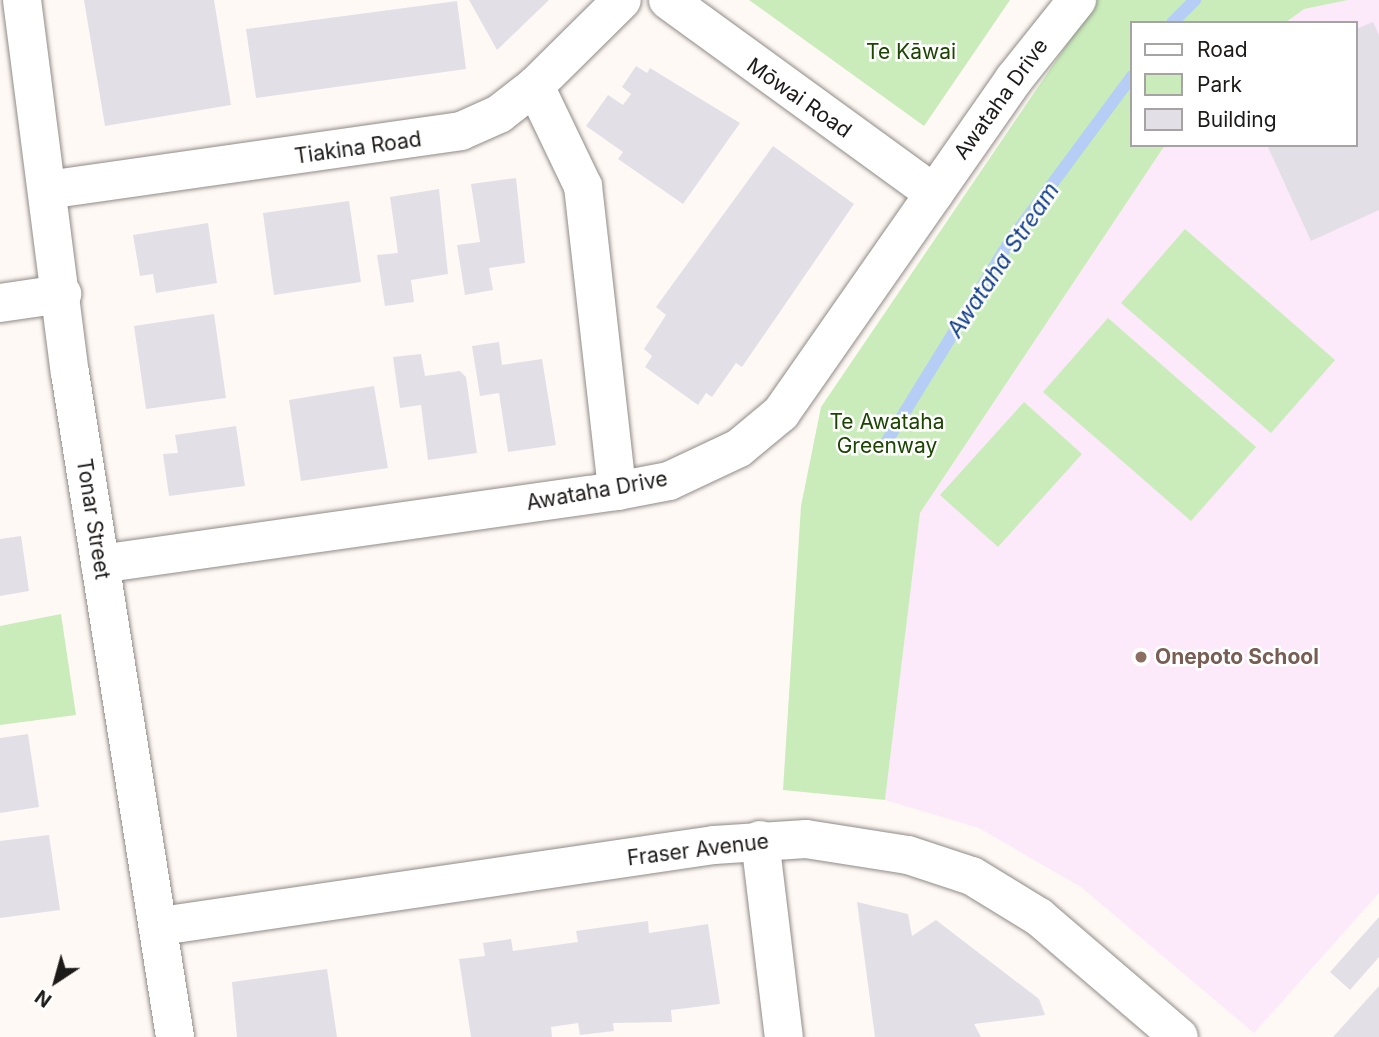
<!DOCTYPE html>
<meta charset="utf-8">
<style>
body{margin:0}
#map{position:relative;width:1379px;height:1037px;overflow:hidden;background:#fff9f5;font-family:Inter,sans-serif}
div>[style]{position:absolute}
.education>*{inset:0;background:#fce9fa}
.green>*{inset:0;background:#c9ecba}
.stream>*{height:12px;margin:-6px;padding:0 6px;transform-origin:6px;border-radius:6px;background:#b6cef6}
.building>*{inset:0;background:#e2e0e6}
.roads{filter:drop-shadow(0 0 2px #908b88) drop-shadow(0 0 2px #908b88)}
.minor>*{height:38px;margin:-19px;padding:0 19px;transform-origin:19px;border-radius:19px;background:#fff}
.dots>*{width:19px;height:19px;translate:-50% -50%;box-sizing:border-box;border:4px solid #fff;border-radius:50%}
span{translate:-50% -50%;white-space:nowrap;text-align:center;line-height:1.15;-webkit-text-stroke:5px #fff;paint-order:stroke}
.park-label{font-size:21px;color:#1b4500}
.street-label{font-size:21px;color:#1d1b1a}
.education-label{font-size:21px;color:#785e54;font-weight:700}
.left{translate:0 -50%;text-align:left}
.water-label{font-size:23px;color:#13408a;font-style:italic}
.legend{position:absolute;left:1130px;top:21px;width:228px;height:126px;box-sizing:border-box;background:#fff;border:2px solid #a5a4a3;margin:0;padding:9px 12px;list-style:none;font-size:21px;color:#1d1b1a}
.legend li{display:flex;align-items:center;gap:14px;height:35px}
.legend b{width:35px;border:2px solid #a5a4a3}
.north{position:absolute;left:21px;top:946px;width:70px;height:70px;-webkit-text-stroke:5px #fff;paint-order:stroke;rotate:216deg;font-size:19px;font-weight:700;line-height:28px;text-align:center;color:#1d1b1a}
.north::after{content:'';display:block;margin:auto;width:24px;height:32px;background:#1d1b1a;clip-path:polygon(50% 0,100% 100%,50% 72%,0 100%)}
</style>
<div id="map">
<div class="education">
<i style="clip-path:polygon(1348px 0,1379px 0,1379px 893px,1254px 1033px,1081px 887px,979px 828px,885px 800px,920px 513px,1165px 145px,1356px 145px,1356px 23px,1285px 23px,1304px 9px)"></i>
</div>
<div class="green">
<i style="clip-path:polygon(749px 0,1010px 0,924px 126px)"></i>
<i style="clip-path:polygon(1097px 0,1348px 0,1304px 9px,1285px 23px,1132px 23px,1132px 145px,1165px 145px,920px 513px,885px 800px,783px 790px,801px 506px,821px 407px)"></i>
<i style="clip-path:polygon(1185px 229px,1335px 360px,1271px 433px,1121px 303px)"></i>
<i style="clip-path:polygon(1108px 318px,1256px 447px,1191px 521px,1043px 392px)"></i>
<i style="clip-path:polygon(1024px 402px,1082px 454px,998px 547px,940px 495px)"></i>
<i style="clip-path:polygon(61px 614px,76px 715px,0 725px,0 626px)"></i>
</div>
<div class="stream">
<i style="left:1172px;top:23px;width:33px;rotate:-45deg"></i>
<i style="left:882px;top:449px;width:244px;rotate:-58.4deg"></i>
<i style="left:1010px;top:241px;width:205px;rotate:-53.5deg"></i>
</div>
<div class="building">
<i style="clip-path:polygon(84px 0,214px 0,231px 105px,105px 126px)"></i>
<i style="clip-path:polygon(469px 0,549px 0,497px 50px)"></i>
<i style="clip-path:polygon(457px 1px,466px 69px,256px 98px,246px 29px)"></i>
<i style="clip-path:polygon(1373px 22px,1379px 35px,1379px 210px,1311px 241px,1267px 145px,1356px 145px,1356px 29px)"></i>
<i style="clip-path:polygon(636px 66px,647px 73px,650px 68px,740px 123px,683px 204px,618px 159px,623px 152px,586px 126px,608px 95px,623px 105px,631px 94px,622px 87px)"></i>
<i style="clip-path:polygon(773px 146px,854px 204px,742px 367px,736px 363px,712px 397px,706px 393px,698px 405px,645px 367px,652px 356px,644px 349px,666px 315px,656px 307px)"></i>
<i style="clip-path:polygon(516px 178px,525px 263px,489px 268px,493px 290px,465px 295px,457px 245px,480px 242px,471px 184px)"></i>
<i style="clip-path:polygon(439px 189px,448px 274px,411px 280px,414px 302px,385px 306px,377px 255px,398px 253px,390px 197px)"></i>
<i style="clip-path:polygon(349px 201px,361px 282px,274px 295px,263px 213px)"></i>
<i style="clip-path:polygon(208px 223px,217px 283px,156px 293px,153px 274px,140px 276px,133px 235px)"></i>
<i style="clip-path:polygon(214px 314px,226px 398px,146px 409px,134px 326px)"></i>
<i style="clip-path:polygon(499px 342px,502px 365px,542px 359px,556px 445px,508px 452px,499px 393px,480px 396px,472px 346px)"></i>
<i style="clip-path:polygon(421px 354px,425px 376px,460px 371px,466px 377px,477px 453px,428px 460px,421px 405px,400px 408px,393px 357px)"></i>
<i style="clip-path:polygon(374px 386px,388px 468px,301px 481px,289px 400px)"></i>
<i style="clip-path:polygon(236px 426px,245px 486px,169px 496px,163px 454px,178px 453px,175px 435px)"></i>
<i style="clip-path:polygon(21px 536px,29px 591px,0 596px,0 539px)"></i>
<i style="clip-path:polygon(28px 734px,39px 807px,0 813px,0 738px)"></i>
<i style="clip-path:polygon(49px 835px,60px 910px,0 918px,0 841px)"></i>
<i style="clip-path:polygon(857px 902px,908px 914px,912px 936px,936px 920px,1039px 999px,1045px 1015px,974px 1024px,981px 1037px,875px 1037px)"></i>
<i style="clip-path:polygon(1379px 917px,1379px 957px,1350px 990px,1330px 972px)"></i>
<i style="clip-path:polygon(648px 921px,649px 933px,708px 924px,720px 1004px,671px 1010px,672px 1022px,613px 1023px,614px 1031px,580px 1035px,578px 1023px,551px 1027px,552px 1037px,471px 1037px,459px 959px,485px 956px,483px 943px,511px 939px,513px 951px,578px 942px,576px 931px)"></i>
<i style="clip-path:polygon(327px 969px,337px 1037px,237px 1037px,232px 982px)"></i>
<i style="clip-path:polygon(1379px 986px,1379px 1037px,1333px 1037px)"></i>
</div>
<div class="roads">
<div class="minor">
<i style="left:22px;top:0;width:376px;rotate:82.7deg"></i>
<i style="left:70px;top:373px;width:672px;rotate:81.01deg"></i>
<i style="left:668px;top:0;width:329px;rotate:36deg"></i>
<i style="left:535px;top:86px;width:111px;rotate:64.4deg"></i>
<i style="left:583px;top:186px;width:307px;rotate:83.6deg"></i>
<i style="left:47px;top:190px;width:418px;rotate:-8.1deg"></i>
<i style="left:461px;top:131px;width:42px;rotate:-24.1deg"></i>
<i style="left:499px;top:114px;width:46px;rotate:-37.9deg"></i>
<i style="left:535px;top:86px;width:122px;rotate:-44.7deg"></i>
<i style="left:0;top:303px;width:63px;rotate:-8.3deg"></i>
<i style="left:100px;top:564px;width:522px;rotate:-8.04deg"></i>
<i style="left:617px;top:491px;width:53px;rotate:-10.9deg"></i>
<i style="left:669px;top:481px;width:77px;rotate:-25.2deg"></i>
<i style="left:739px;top:448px;width:55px;rotate:-39.8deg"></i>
<i style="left:781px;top:413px;width:407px;rotate:-55.1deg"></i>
<i style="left:1014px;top:79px;width:101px;rotate:-51.4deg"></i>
<i style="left:760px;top:840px;width:198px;rotate:83.1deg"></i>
<i style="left:161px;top:926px;width:559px;rotate:-8.33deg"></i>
<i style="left:714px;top:845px;width:92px;rotate:-3.7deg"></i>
<i style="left:806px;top:839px;width:103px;rotate:8.9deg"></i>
<i style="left:908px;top:855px;width:67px;rotate:18.2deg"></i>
<i style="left:972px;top:876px;width:79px;rotate:31.5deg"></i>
<i style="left:1039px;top:917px;width:184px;rotate:40.6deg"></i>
</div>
</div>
<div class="dots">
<i style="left:1141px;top:657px;background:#8d6e63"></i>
</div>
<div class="park-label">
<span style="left:911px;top:52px">Te Kāwai</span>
<span style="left:887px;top:434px">Te Awataha<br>Greenway</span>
</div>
<div class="street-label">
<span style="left:799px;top:98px;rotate:35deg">Mōwai Road</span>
<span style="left:1001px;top:99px;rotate:-54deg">Awataha Drive</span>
<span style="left:358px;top:148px;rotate:-8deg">Tiakina Road</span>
<span style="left:597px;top:491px;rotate:-10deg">Awataha Drive</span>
<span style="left:93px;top:519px;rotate:81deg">Tonar Street</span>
<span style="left:698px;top:850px;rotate:-7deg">Fraser Avenue</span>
</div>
<div class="education-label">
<span class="left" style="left:1155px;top:657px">Onepoto School</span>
</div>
<div class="water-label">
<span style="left:1003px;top:260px;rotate:-56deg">Awataha Stream</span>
</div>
<ul class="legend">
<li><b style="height:9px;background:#fff"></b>Road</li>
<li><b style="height:19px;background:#c9ecba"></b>Park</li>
<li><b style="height:19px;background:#e2e0e6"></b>Building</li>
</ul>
<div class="north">N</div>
</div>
